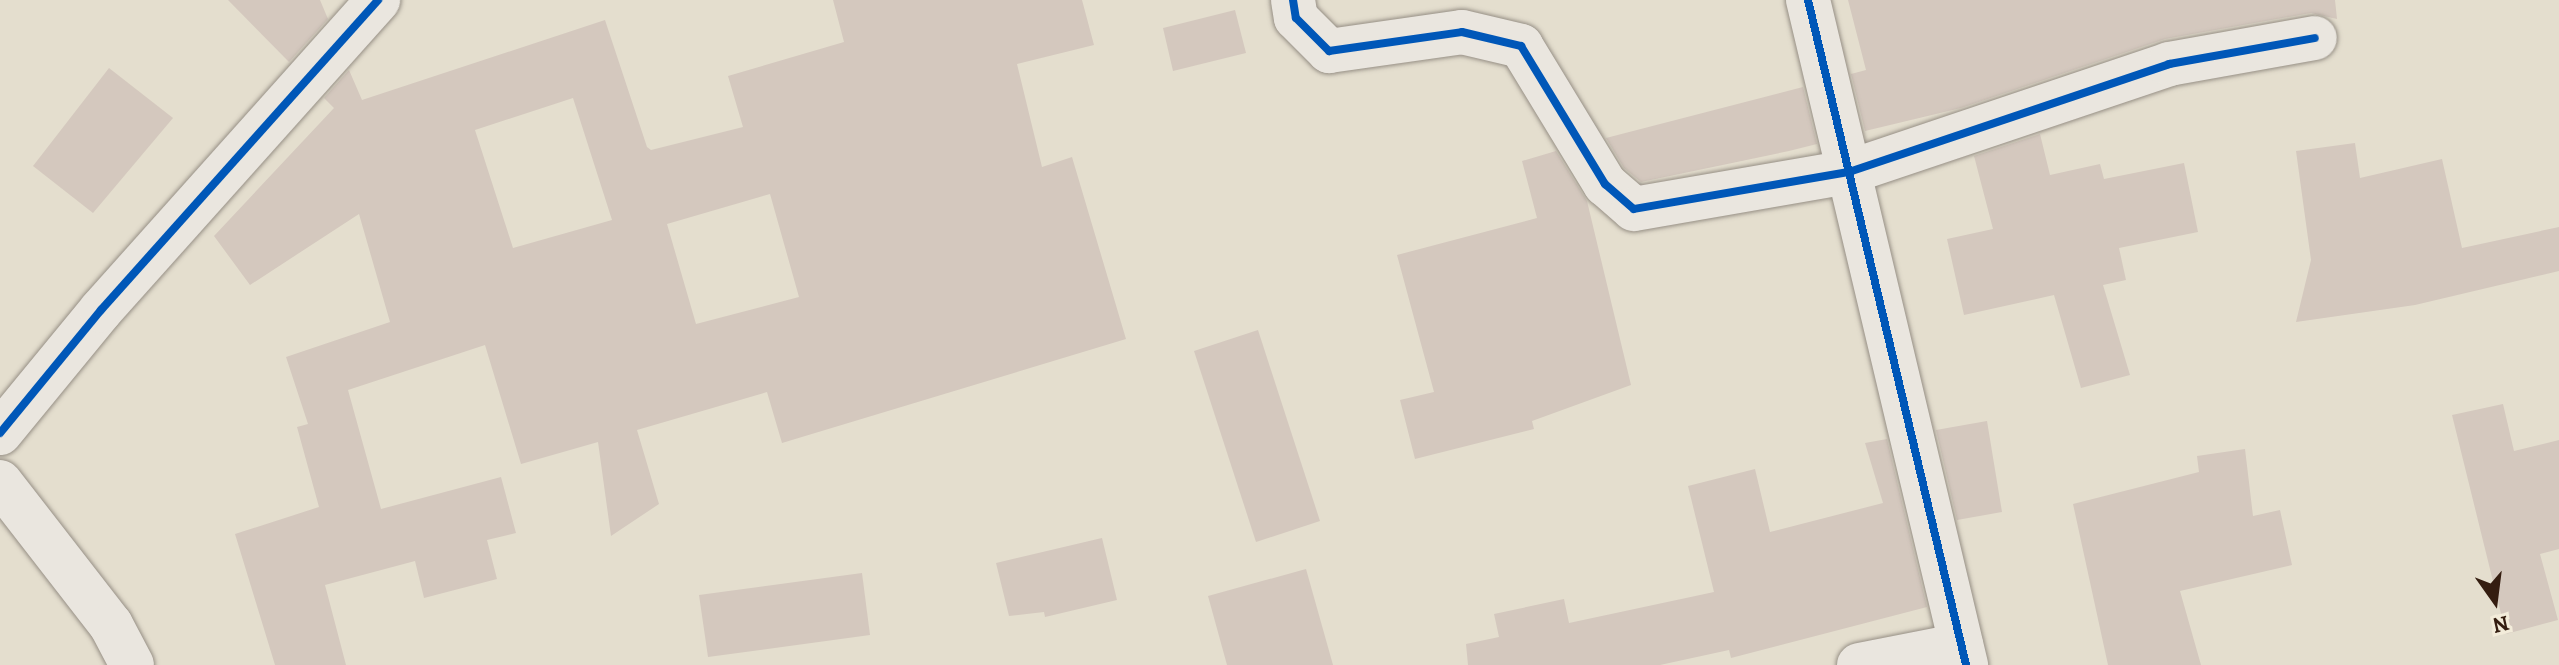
<!DOCTYPE html>
<style>
body{margin:0}
#map{position:relative;width:2559px;height:665px;overflow:hidden;background:#e4dece;font-family:Alegreya,serif}
div>[style]{position:absolute}
.building>*{inset:0;background:#d4c8be}
.roads{filter:drop-shadow(0 0 2px #968f85) drop-shadow(0 0 2px #968f85)}
.street>*{height:44px;margin:-22px;padding:0 22px;transform-origin:22px;border-radius:22px;background:#eae6df}
.secondary>*{height:44px;margin:-22px;padding:0 22px;transform-origin:22px;border-radius:22px;background:#eae6df}
.cycleway>*{height:8px;margin:-4px;padding:0 4px;transform-origin:4px;border-radius:4px;background:#0057b8}
span{translate:-50% -50%;white-space:nowrap;text-align:center;line-height:1.15;-webkit-text-stroke:6px #f3ecda;paint-order:stroke}
.north{position:absolute;left:2455px;top:561px;width:80px;height:80px;-webkit-text-stroke:6px #f3ecda;paint-order:stroke;rotate:166deg;font-size:22px;font-weight:700;line-height:32px;text-align:center;color:#341d10}
.north::after{content:'';display:block;margin:auto;width:28px;height:36px;background:#341d10;clip-path:polygon(50% 0,100% 100%,50% 72%,0 100%)}
</style>
<div id="map">
<div class="building">
<i style="clip-path:polygon(228px 0,320px 0,328px 19px,289px 62px)"></i>
<i style="clip-path:polygon(evenodd,833px 0,1082px 0,1094px 45px,1017px 64px,1042px 167px,1072px 157px,1126px 339px,782px 443px,767px 392px,637px 430px,659px 504px,611px 536px,598px 442px,521px 464px,485px 345px,348px 390px,381px 509px,501px 477px,516px 533px,487px 540px,497px 579px,424px 598px,415px 561px,325px 585px,346px 665px,275px 665px,235px 534px,319px 507px,297px 427px,308px 424px,286px 357px,390px 322px,359px 214px,250px 285px,214px 236px,334px 108px,324px 98px,349px 70px,362px 100px,605px 20px,647px 147px,651px 150px,743px 127px,728px 76px,844px 42px,833px 0,573px 98px,612px 220px,513px 248px,475px 130px,573px 98px,833px 0,770px 194px,799px 297px,696px 324px,667px 224px,770px 194px)"></i>
<i style="clip-path:polygon(1848px 0,2335px 0,2337px 19px,2311px 13px,2165px 39px,1961px 108px,1865px 131px,1851px 74px,1866px 70px)"></i>
<i style="clip-path:polygon(1235px 10px,1246px 53px,1173px 71px,1163px 28px)"></i>
<i style="clip-path:polygon(109px 68px,173px 118px,93px 213px,33px 166px)"></i>
<i style="clip-path:polygon(1803px 87px,1817px 144px,1789px 151px,1641px 182px,1624px 168px,1606px 138px)"></i>
<i style="clip-path:polygon(2040px 134px,2050px 175px,2100px 164px,2104px 179px,2184px 163px,2198px 232px,2119px 248px,2126px 280px,2103px 285px,2130px 375px,2081px 388px,2054px 295px,1964px 315px,1947px 239px,1993px 229px,1974px 156px)"></i>
<i style="clip-path:polygon(2355px 143px,2360px 178px,2442px 159px,2462px 248px,2559px 227px,2559px 271px,2415px 305px,2296px 322px,2311px 260px,2296px 151px)"></i>
<i style="clip-path:polygon(1556px 151px,1587px 201px,1631px 385px,1532px 421px,1534px 429px,1415px 459px,1400px 400px,1434px 392px,1397px 255px,1537px 218px,1522px 161px)"></i>
<i style="clip-path:polygon(1258px 330px,1320px 521px,1256px 542px,1194px 351px)"></i>
<i style="clip-path:polygon(2503px 404px,2514px 451px,2559px 440px,2559px 549px,2540px 554px,2558px 620px,2506px 634px,2452px 415px)"></i>
<i style="clip-path:polygon(1987px 421px,2002px 512px,1957px 520px,1936px 430px)"></i>
<i style="clip-path:polygon(1887px 439px,1927px 607px,1731px 658px,1729px 650px,1660px 665px,1468px 665px,1466px 644px,1499px 637px,1494px 614px,1564px 599px,1569px 623px,1714px 592px,1688px 486px,1755px 469px,1770px 532px,1883px 503px,1865px 443px)"></i>
<i style="clip-path:polygon(2245px 449px,2253px 516px,2280px 510px,2292px 565px,2180px 591px,2201px 665px,2108px 665px,2073px 504px,2199px 472px,2197px 456px)"></i>
<i style="clip-path:polygon(1102px 538px,1117px 600px,1045px 617px,1044px 612px,1009px 616px,996px 563px)"></i>
<i style="clip-path:polygon(1306px 569px,1333px 665px,1227px 665px,1208px 596px)"></i>
<i style="clip-path:polygon(862px 573px,870px 635px,708px 657px,699px 595px)"></i>
</div>
<div class="roads">
<div class="street">
<i style="left:1293px;top:0;width:18px;rotate:81deg"></i>
<i style="left:1296px;top:18px;width:47px;rotate:45deg"></i>
<i style="left:1329px;top:51px;width:134px;rotate:-8.1deg"></i>
<i style="left:1462px;top:32px;width:61px;rotate:13.3deg"></i>
<i style="left:1521px;top:46px;width:162px;rotate:58.7deg"></i>
<i style="left:1605px;top:184px;width:38px;rotate:41deg"></i>
<i style="left:1634px;top:209px;width:218px;rotate:-9.8deg"></i>
<i style="left:1849px;top:172px;width:338px;rotate:-18.6deg"></i>
<i style="left:2169px;top:64px;width:148px;rotate:-10.1deg"></i>
<i style="left:1808px;top:0;width:684px;rotate:76.63deg"></i>
<i style="left:0;top:482px;width:181px;rotate:52.2deg"></i>
<i style="left:111px;top:625px;width:45px;rotate:62.3deg"></i>
<i style="left:1859px;top:665px;width:104px;rotate:-11.1deg"></i>
</div>
<div class="secondary">
<i style="left:0;top:433px;width:159px;rotate:-50.6deg"></i>
<i style="left:101px;top:310px;width:416px;rotate:-48.2deg"></i>
</div>
</div>
<div class="cycleway">
<i style="left:1293px;top:0;width:18px;rotate:81deg"></i>
<i style="left:1296px;top:18px;width:47px;rotate:45deg"></i>
<i style="left:1329px;top:51px;width:134px;rotate:-8.1deg"></i>
<i style="left:1462px;top:32px;width:61px;rotate:13.3deg"></i>
<i style="left:1521px;top:46px;width:162px;rotate:58.7deg"></i>
<i style="left:1605px;top:184px;width:38px;rotate:41deg"></i>
<i style="left:1634px;top:209px;width:218px;rotate:-9.8deg"></i>
<i style="left:1849px;top:172px;width:338px;rotate:-18.6deg"></i>
<i style="left:2169px;top:64px;width:148px;rotate:-10.1deg"></i>
<i style="left:1808px;top:0;width:684px;rotate:76.63deg"></i>
<i style="left:0;top:433px;width:159px;rotate:-50.6deg"></i>
<i style="left:101px;top:310px;width:416px;rotate:-48.2deg"></i>
</div>
<div class="north">N</div>
</div>
